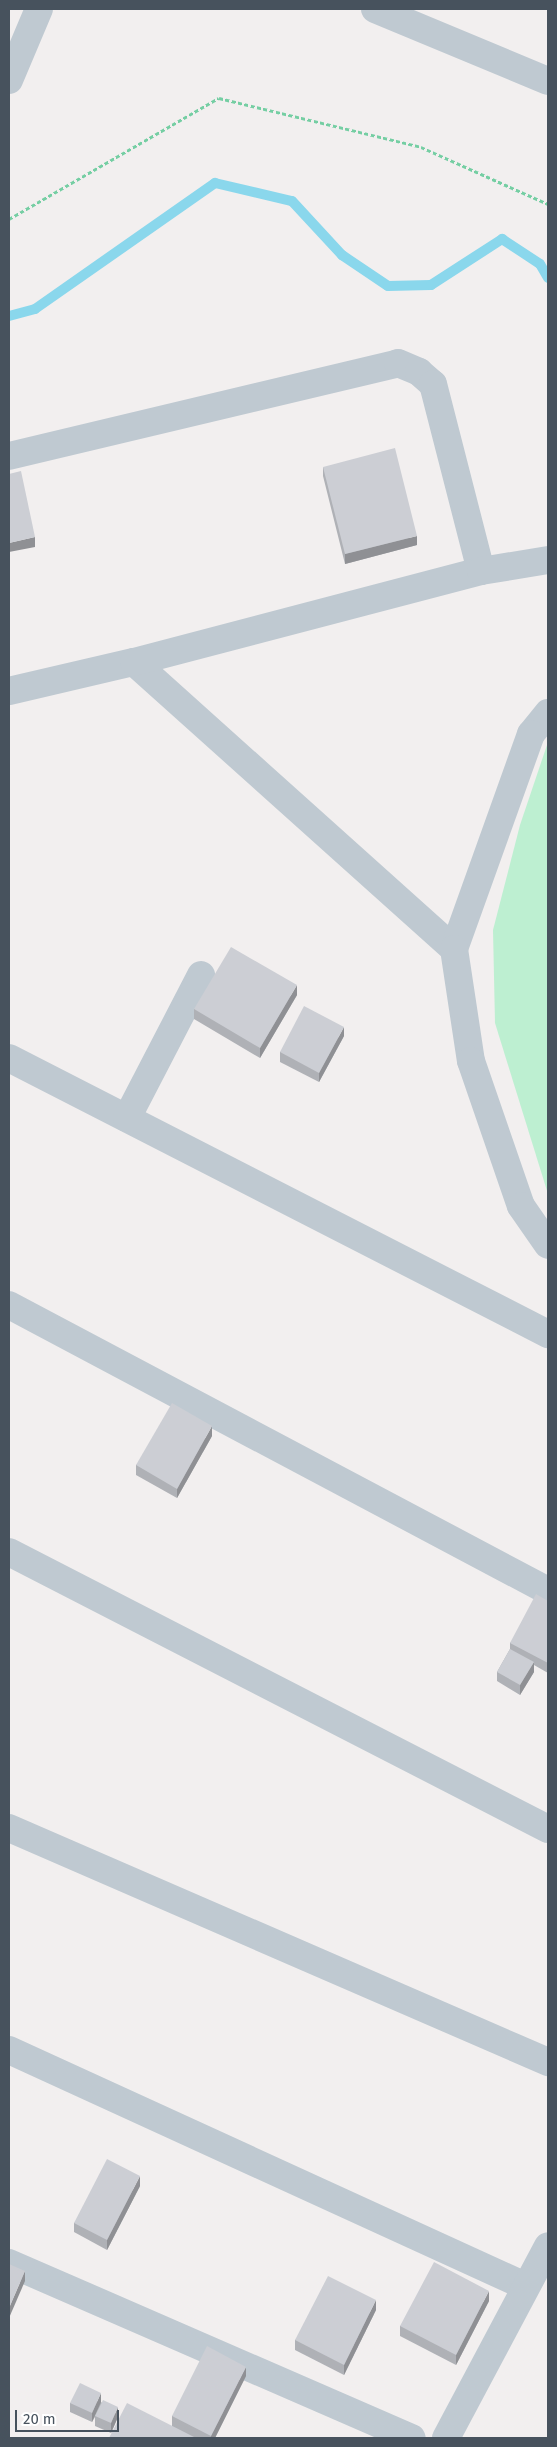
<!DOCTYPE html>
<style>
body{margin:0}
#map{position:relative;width:557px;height:2447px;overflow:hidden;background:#f2efef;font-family:"Fira Sans",sans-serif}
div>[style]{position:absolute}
.green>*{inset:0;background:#bdefd1}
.stream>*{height:10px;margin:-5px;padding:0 5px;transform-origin:5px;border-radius:5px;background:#8ad7ec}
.path>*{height:3px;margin-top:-1.5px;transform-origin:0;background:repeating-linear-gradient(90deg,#75cea3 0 4px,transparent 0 6.5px)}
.minor>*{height:28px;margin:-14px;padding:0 14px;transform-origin:14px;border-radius:14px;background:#bfc9d1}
.wall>*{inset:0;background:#afb1b6}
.shaded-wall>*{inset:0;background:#8f9094}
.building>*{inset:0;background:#ccced4}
span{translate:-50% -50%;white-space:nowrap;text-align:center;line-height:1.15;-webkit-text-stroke:5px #fff;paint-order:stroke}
.frame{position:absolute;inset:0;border:10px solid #47525d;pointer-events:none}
.scale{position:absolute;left:15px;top:2410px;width:104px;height:22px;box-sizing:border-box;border:2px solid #47525d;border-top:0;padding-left:6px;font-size:15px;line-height:18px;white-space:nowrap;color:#47525d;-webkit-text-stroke:4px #fff;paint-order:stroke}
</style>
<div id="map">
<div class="green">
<i style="clip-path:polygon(547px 745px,548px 744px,548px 1194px,495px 1023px,493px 930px,520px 825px)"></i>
</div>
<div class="stream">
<i style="left:9px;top:316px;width:27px;rotate:-15deg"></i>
<i style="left:35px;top:309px;width:220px;rotate:-35deg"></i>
<i style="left:215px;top:183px;width:79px;rotate:13.2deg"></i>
<i style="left:292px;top:201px;width:74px;rotate:47.2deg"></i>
<i style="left:342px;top:255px;width:55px;rotate:34deg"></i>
<i style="left:388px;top:286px;width:43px;rotate:-1.3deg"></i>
<i style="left:431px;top:285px;width:85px;rotate:-32.9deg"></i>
<i style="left:502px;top:239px;width:45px;rotate:33.3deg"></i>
<i style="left:540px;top:264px;width:16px;rotate:60deg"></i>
</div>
<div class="path">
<i style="left:9px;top:219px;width:242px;rotate:-30deg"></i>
<i style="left:219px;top:98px;width:208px;rotate:13.6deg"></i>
<i style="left:421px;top:147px;width:139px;rotate:24.2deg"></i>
</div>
<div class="minor">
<i style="left:375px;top:9px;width:187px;rotate:22.6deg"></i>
<i style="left:9px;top:80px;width:77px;rotate:-67.1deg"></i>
<i style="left:9px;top:456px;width:400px;rotate:-13.4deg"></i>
<i style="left:398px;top:363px;width:23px;rotate:23deg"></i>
<i style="left:419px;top:372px;width:18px;rotate:41deg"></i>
<i style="left:433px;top:384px;width:193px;rotate:75.6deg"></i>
<i style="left:134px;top:662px;width:430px;rotate:41.9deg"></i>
<i style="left:9px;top:691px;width:128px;rotate:-13.1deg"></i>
<i style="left:134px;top:662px;width:359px;rotate:-14.7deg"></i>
<i style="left:481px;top:571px;width:68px;rotate:-9.3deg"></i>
<i style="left:548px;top:713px;width:27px;rotate:129deg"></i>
<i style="left:531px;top:734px;width:228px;rotate:109.7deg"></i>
<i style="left:454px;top:949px;width:113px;rotate:81.4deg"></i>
<i style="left:471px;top:1061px;width:153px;rotate:71deg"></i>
<i style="left:521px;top:1206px;width:47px;rotate:55.3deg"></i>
<i style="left:9px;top:1058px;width:606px;rotate:27.12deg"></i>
<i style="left:127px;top:1118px;width:161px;rotate:-62.6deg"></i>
<i style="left:9px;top:1305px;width:610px;rotate:27.95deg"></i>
<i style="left:9px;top:1552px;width:606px;rotate:27.2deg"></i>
<i style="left:9px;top:1828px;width:588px;rotate:23.47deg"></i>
<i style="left:9px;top:2050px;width:567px;rotate:24.58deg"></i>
<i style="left:9px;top:2263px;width:439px;rotate:23.5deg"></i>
<i style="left:446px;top:2438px;width:217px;rotate:-62deg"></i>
</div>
<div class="wall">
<i style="clip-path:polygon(323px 467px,417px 545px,345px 564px,323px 476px)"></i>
<i style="clip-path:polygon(297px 995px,260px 1058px,194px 1019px,194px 1009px)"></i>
<i style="clip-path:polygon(344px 1036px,319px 1082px,280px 1062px,280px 1052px)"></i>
<i style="clip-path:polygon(212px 1436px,177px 1498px,136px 1475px,136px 1465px)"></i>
<i style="clip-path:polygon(548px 1601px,548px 1673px,534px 1665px,534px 1672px,520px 1695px,497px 1681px,497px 1672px,510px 1649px,510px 1643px)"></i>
<i style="clip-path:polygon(140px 2186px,107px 2250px,74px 2232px,74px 2223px)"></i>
<i style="clip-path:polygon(489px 2301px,456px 2365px,400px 2336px,400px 2326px)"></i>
<i style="clip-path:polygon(376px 2310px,344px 2375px,295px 2350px,295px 2340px)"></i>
<i style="clip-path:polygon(246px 2376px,215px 2438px,109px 2438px,172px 2426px,172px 2416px)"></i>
<i style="clip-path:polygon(101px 2402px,118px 2417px,111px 2433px,95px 2426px,95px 2417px,92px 2422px,70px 2412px,70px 2403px)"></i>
</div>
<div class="shaded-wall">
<i style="clip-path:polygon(417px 536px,417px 545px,345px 564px,345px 554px)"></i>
<i style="clip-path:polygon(35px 537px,35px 547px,9px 552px,9px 543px)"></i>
<i style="clip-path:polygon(297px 985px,297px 995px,260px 1058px,260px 1048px)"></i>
<i style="clip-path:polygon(344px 1027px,344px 1036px,319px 1082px,319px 1073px)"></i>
<i style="clip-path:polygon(212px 1426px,212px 1436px,177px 1498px,177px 1489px)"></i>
<i style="clip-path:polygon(534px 1662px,534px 1672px,520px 1695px,520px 1685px)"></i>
<i style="clip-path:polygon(140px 2176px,140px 2186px,107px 2250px,107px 2240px)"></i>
<i style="clip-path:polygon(25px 2271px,25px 2281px,9px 2318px,9px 2308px)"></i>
<i style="clip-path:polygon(489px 2291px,489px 2301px,456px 2365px,456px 2355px)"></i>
<i style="clip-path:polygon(376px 2300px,376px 2310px,344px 2375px,344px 2365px)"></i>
<i style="clip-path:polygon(246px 2367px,246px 2376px,215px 2438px,211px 2438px,211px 2436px)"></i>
<i style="clip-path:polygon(101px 2393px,101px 2402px,92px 2422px,92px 2413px)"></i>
<i style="clip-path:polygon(118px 2407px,118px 2417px,111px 2433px,111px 2423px)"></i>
</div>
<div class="building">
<i style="clip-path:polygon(395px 448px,417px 536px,345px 554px,323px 467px)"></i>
<i style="clip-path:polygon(21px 471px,35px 537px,9px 543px,9px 474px)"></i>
<i style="clip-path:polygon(231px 947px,297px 985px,260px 1048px,194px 1009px)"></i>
<i style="clip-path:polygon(304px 1006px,344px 1027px,319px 1073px,280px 1052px)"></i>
<i style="clip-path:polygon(172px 1403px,212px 1426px,177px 1489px,136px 1465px)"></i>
<i style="clip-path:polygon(536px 1594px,548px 1601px,548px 1663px,510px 1643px)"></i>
<i style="clip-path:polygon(510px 1649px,534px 1662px,520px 1685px,497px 1672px)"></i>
<i style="clip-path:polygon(107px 2159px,140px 2176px,107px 2240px,74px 2223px)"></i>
<i style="clip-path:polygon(434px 2262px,489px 2291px,456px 2355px,400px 2326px)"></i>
<i style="clip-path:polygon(9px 2264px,25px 2271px,9px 2308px)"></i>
<i style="clip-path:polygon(328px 2276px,376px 2300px,344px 2365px,295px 2340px)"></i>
<i style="clip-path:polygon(207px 2346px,246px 2367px,211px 2436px,172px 2416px)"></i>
<i style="clip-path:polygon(80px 2383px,101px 2393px,92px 2413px,70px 2403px)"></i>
<i style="clip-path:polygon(103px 2400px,118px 2407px,111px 2423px,95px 2416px)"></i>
<i style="clip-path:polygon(127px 2403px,196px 2438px,109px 2438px)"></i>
</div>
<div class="frame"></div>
<div class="scale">20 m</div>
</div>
